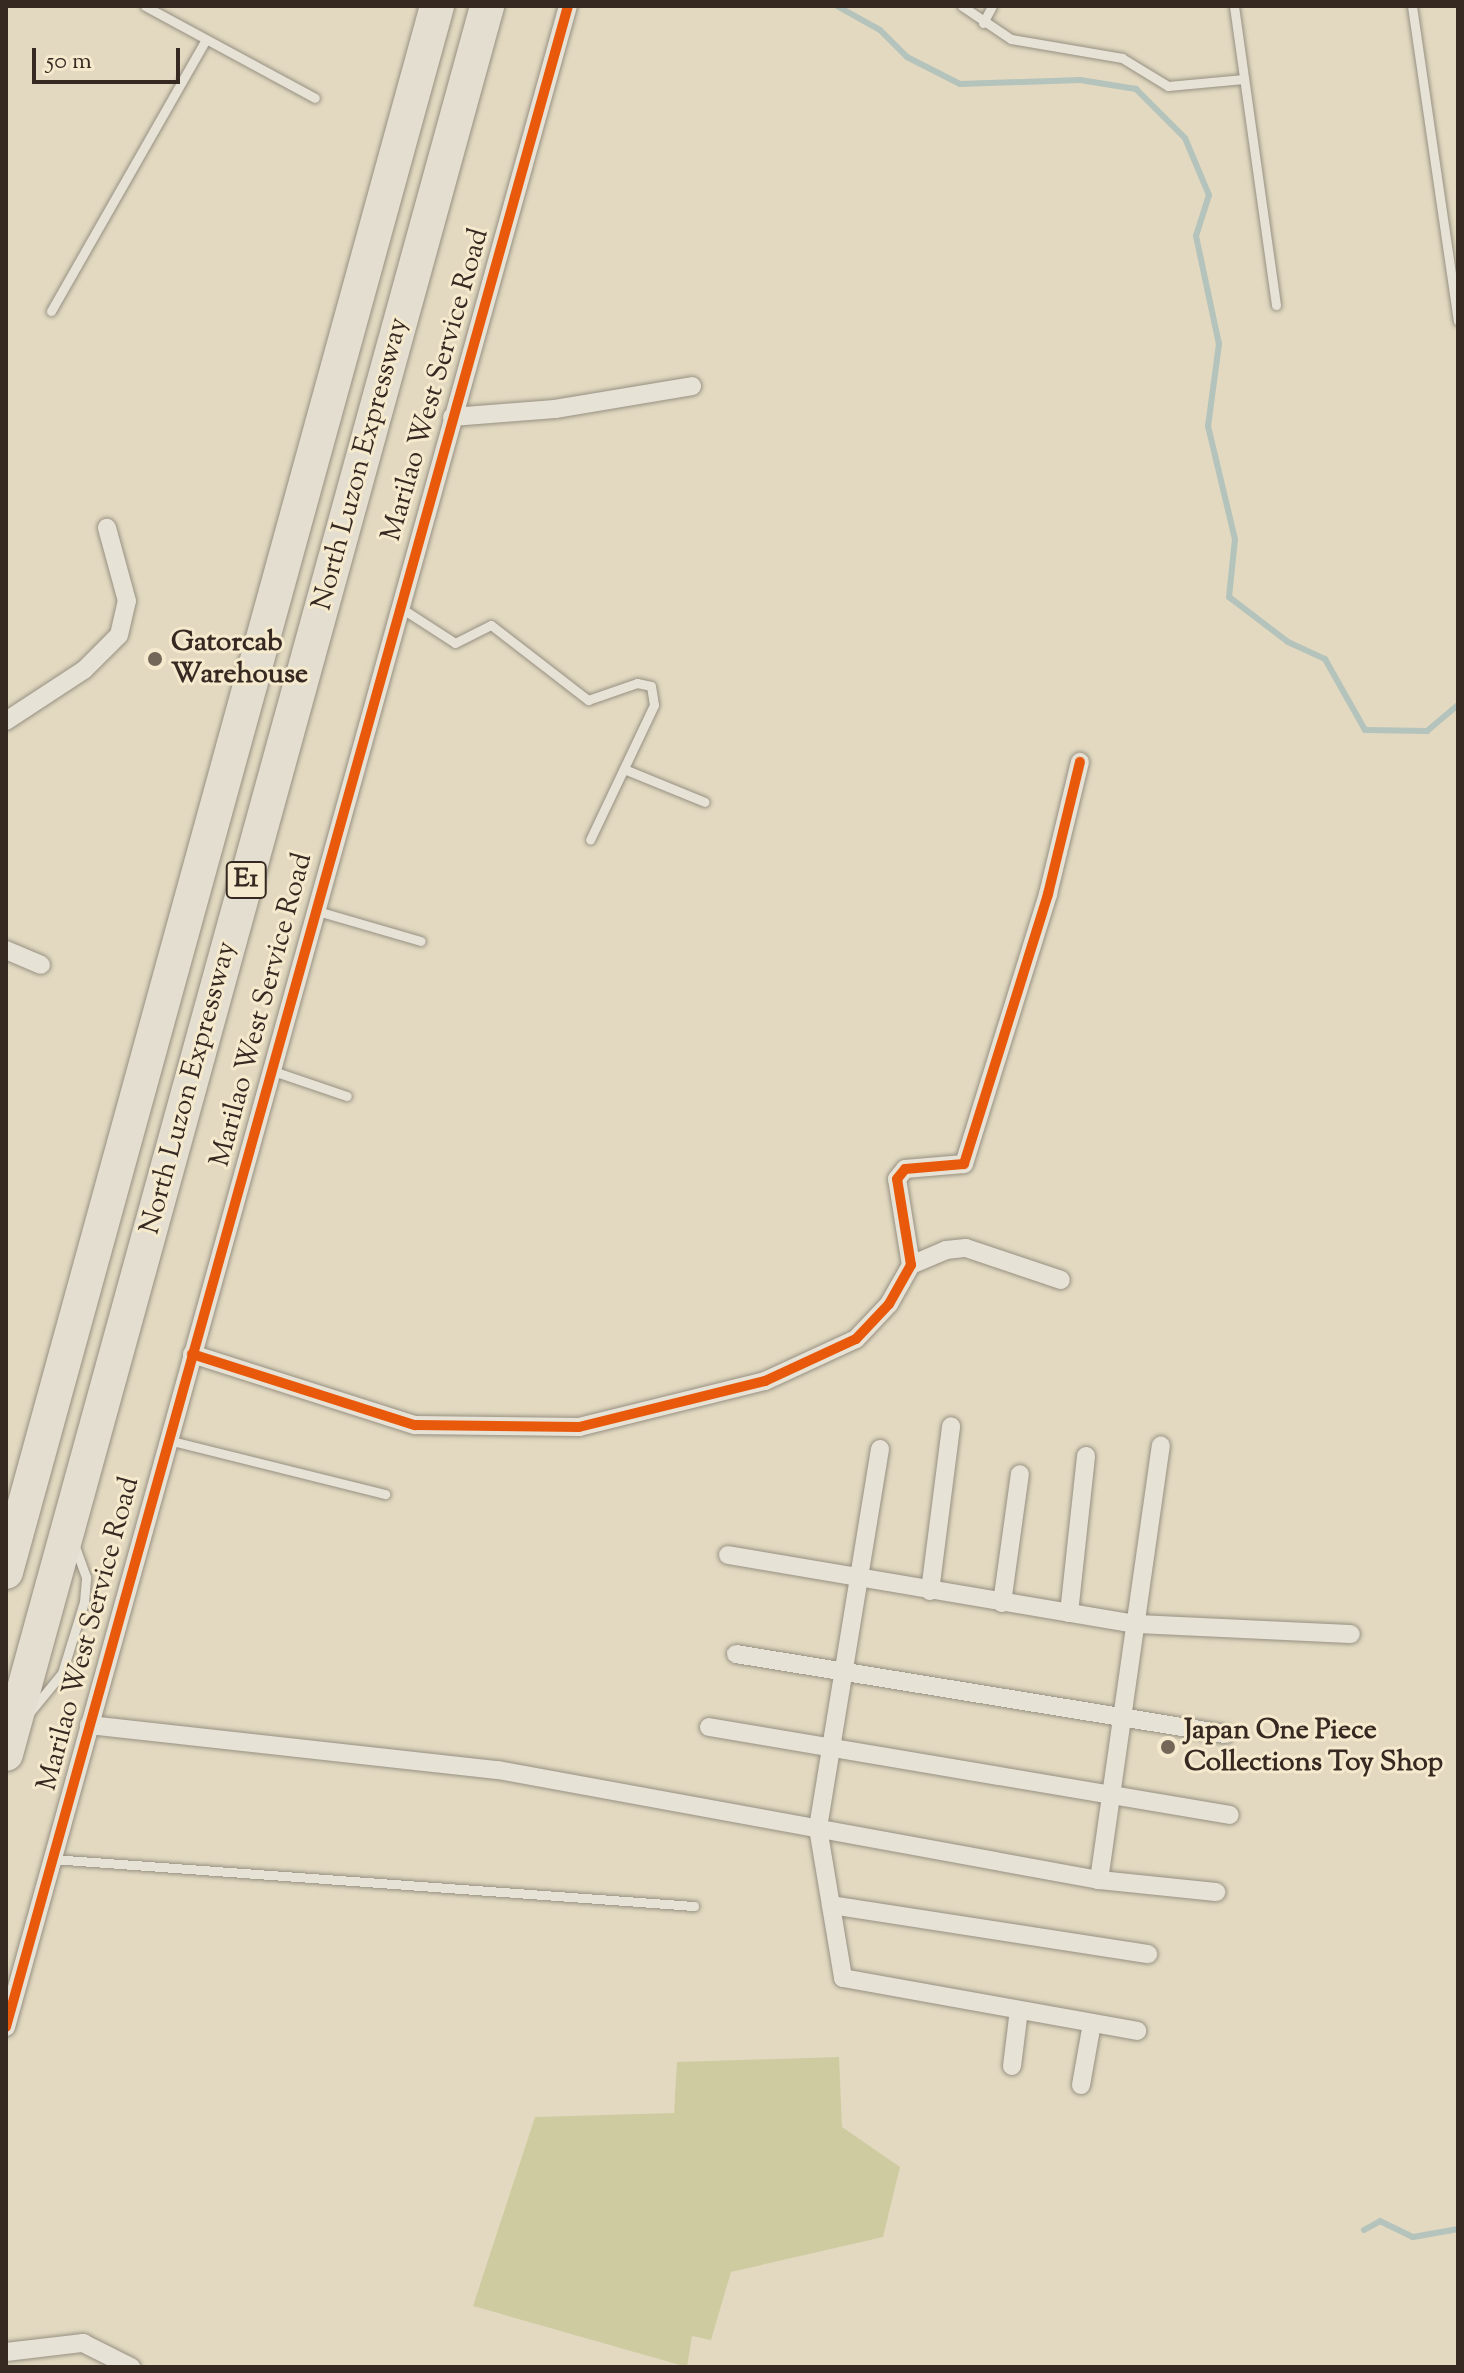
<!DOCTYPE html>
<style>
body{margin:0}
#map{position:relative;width:1464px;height:2373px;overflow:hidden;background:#e2d9c0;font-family:"Sorts Mill Goudy",serif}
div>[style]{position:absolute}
.green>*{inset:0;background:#cfcba1}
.stream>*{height:6px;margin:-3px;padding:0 3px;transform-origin:3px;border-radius:3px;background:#b4c3bb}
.roads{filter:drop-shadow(0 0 2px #979082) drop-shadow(0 0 2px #979082)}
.service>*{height:9px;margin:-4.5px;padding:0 4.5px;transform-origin:4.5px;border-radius:4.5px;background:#e7e2d6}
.minor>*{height:18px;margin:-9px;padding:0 9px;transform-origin:9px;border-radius:9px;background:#e7e2d6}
.motorway>*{height:34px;margin:-17px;padding:0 17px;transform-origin:17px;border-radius:17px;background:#e3decf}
.cycleway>*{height:10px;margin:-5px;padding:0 5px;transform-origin:5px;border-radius:5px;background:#e8590c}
.dots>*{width:22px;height:22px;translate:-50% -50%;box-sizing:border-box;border:4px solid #f5eacd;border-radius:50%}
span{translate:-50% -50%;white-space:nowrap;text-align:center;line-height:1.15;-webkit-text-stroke:6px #f5eacd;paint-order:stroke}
.shield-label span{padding:2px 6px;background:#f5eacd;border:2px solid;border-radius:6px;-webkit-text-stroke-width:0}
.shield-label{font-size:26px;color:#352922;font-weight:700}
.street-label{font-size:28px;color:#352922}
.poi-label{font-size:28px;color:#352922;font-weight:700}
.left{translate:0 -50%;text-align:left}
.frame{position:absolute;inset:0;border:8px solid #352922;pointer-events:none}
.scale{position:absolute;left:32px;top:48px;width:148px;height:36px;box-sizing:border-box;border:4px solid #352922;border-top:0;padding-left:10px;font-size:24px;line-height:28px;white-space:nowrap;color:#352922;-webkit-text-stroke:6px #f5eacd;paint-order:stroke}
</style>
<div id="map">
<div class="green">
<i style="clip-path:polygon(839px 2057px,842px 2127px,900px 2167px,883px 2237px,731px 2272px,711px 2340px,692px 2336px,687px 2367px,473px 2306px,535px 2117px,674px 2113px,677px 2062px)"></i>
</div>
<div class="stream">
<i style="left:837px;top:6px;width:49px;rotate:29.2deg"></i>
<i style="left:880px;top:30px;width:38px;rotate:45deg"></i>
<i style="left:907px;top:57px;width:59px;rotate:27deg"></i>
<i style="left:960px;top:84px;width:120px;rotate:-1.9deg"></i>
<i style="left:1080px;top:80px;width:57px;rotate:9.1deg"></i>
<i style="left:1136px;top:89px;width:69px;rotate:45deg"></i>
<i style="left:1185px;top:138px;width:62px;rotate:67.2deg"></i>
<i style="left:1209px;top:195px;width:43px;rotate:107.6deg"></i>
<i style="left:1196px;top:236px;width:110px;rotate:78deg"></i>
<i style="left:1219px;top:344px;width:83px;rotate:97.6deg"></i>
<i style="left:1208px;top:426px;width:116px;rotate:76.6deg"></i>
<i style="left:1235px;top:539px;width:58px;rotate:95.9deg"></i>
<i style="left:1229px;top:597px;width:74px;rotate:37.3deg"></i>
<i style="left:1288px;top:642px;width:41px;rotate:24.7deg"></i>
<i style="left:1325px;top:659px;width:81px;rotate:60.6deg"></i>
<i style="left:1365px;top:730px;width:62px;rotate:0.9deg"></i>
<i style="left:1427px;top:731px;width:40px;rotate:-40deg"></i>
<i style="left:1364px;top:2230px;width:18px;rotate:-29deg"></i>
<i style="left:1380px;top:2221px;width:37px;rotate:26deg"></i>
<i style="left:1413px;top:2237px;width:46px;rotate:-10.1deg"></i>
</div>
<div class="roads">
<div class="service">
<i style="left:145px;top:6px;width:193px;rotate:28.4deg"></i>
<i style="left:962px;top:6px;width:59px;rotate:34deg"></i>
<i style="left:1011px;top:39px;width:113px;rotate:9.7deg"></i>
<i style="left:1122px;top:58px;width:54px;rotate:31.3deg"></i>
<i style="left:1168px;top:86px;width:76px;rotate:-5.3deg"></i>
<i style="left:1234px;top:6px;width:302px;rotate:82deg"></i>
<i style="left:1412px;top:6px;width:318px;rotate:81.7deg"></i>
<i style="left:983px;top:23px;width:19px;rotate:-62deg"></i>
<i style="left:51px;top:311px;width:311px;rotate:-60.3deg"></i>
<i style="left:401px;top:608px;width:64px;rotate:32.9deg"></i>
<i style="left:455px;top:643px;width:40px;rotate:-26.6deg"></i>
<i style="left:491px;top:625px;width:123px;rotate:37.7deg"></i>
<i style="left:588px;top:700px;width:52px;rotate:-19.1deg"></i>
<i style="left:637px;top:683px;width:14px;rotate:12deg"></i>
<i style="left:651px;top:686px;width:19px;rotate:81deg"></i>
<i style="left:654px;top:705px;width:149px;rotate:115.4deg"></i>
<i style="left:624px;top:769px;width:87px;rotate:22.2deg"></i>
<i style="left:314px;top:910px;width:111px;rotate:16.2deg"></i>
<i style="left:270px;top:1070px;width:81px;rotate:18.7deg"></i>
<i style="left:168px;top:1440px;width:224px;rotate:14deg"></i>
<i style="left:30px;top:1712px;width:50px;rotate:-50.6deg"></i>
<i style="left:62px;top:1673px;width:74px;rotate:-72.8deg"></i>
<i style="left:84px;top:1602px;width:25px;rotate:-85deg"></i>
<i style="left:86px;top:1577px;width:35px;rotate:-110deg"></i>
<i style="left:52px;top:1859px;width:644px;rotate:4.19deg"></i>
</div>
<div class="minor">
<i style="left:452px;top:417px;width:103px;rotate:-4.4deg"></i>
<i style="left:555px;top:409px;width:139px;rotate:-9.5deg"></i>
<i style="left:6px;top:721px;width:93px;rotate:-33.2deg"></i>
<i style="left:84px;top:670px;width:49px;rotate:-45deg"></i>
<i style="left:119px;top:635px;width:35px;rotate:-77deg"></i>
<i style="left:127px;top:601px;width:76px;rotate:-105.3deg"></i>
<i style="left:6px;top:950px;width:38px;rotate:23deg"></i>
<i style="left:911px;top:1265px;width:38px;rotate:-23deg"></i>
<i style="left:946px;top:1250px;width:20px;rotate:-6deg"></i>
<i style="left:966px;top:1248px;width:100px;rotate:18.6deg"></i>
<i style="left:192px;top:1354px;width:234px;rotate:17.7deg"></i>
<i style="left:415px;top:1425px;width:164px;rotate:0.7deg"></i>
<i style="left:579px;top:1427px;width:192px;rotate:-13.9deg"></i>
<i style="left:765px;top:1381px;width:100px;rotate:-24.8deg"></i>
<i style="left:856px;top:1339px;width:48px;rotate:-46.7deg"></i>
<i style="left:889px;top:1304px;width:45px;rotate:-60.6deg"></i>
<i style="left:911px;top:1265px;width:87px;rotate:-99.2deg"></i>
<i style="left:897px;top:1179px;width:13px;rotate:-51deg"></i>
<i style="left:905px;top:1169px;width:59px;rotate:-4.8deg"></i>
<i style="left:964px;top:1164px;width:283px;rotate:-72.7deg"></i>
<i style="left:1048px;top:894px;width:136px;rotate:-76.4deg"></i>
<i style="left:880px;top:1449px;width:384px;rotate:99.3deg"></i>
<i style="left:818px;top:1828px;width:152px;rotate:80.5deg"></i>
<i style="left:843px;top:1978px;width:299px;rotate:10.2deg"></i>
<i style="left:728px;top:1555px;width:414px;rotate:9.6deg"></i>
<i style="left:1136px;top:1624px;width:215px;rotate:2.7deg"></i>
<i style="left:930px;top:1591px;width:166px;rotate:-82.7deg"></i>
<i style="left:1002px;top:1603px;width:130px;rotate:-82.1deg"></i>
<i style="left:1069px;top:1613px;width:158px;rotate:-83.8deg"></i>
<i style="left:736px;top:1654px;width:496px;rotate:9.3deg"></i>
<i style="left:89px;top:1725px;width:411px;rotate:6.3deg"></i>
<i style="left:498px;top:1770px;width:611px;rotate:10.37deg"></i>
<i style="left:1099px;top:1880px;width:118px;rotate:5.9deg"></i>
<i style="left:709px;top:1727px;width:528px;rotate:9.59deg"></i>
<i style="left:1099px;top:1880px;width:439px;rotate:-81.9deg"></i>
<i style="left:831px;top:1905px;width:321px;rotate:8.8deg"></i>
<i style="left:6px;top:2027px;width:2098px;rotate:-74.46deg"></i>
<i style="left:1012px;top:2066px;width:56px;rotate:-82.9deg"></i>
<i style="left:1081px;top:2085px;width:63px;rotate:-79.9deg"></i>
<i style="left:6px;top:2352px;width:78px;rotate:-6.7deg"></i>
<i style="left:83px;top:2343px;width:54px;rotate:26.6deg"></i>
</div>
<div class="motorway">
<i style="left:6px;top:1572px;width:1624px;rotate:-74.61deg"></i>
<i style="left:6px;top:1754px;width:1813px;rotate:-74.61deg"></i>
</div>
</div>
<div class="cycleway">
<i style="left:192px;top:1354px;width:234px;rotate:17.7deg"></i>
<i style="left:415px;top:1425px;width:164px;rotate:0.7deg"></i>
<i style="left:579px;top:1427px;width:192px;rotate:-13.9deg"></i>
<i style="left:765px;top:1381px;width:100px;rotate:-24.8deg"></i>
<i style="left:856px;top:1339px;width:48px;rotate:-46.7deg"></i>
<i style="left:889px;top:1304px;width:45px;rotate:-60.6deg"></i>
<i style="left:911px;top:1265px;width:87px;rotate:-99.2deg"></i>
<i style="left:897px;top:1179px;width:13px;rotate:-51deg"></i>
<i style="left:905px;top:1169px;width:59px;rotate:-4.8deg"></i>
<i style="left:964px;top:1164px;width:283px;rotate:-72.7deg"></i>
<i style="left:1048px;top:894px;width:136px;rotate:-76.4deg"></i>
<i style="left:6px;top:2027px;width:2098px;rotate:-74.46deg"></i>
</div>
<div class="dots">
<i style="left:155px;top:659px;background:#726759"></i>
<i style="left:1168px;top:1747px;background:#726759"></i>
</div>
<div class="shield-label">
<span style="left:246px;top:880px">E1</span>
</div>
<div class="street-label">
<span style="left:436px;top:385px;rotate:-74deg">Marilao West Service Road</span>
<span style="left:361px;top:464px;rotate:-75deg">North Luzon Expressway</span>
<span style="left:262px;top:1010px;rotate:-75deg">Marilao West Service Road</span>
<span style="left:189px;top:1088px;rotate:-75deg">North Luzon Expressway</span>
<span style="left:89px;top:1634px;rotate:-75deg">Marilao West Service Road</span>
</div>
<div class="poi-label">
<span class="left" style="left:171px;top:659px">Gatorcab<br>Warehouse</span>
<span class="left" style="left:1184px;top:1747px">Japan One Piece<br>Collections Toy Shop</span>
</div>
<div class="frame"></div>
<div class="scale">50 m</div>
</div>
